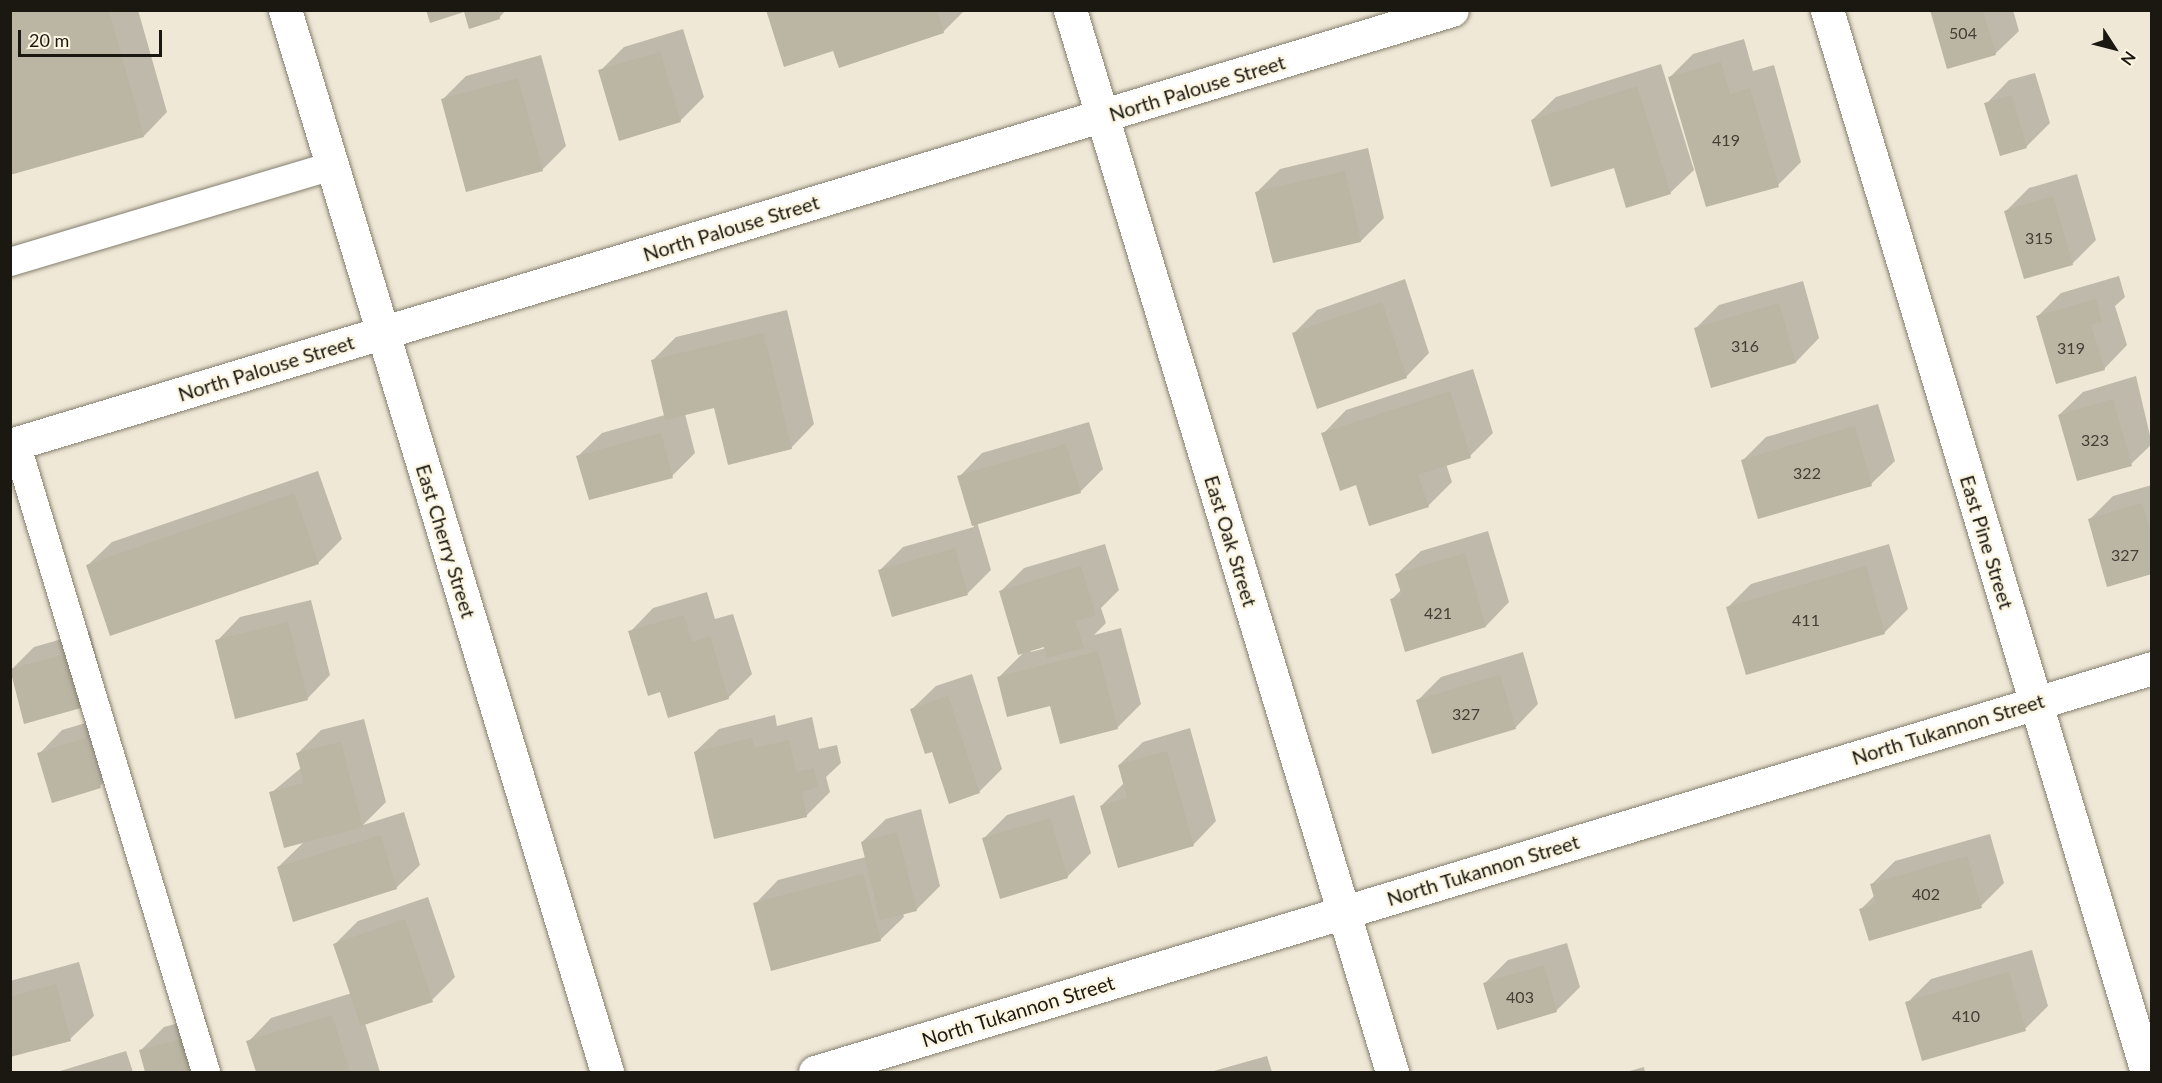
<!DOCTYPE html>
<style>
body{margin:0}
#map{position:relative;width:2162px;height:1083px;overflow:hidden;background:#efe8d6;font-family:Lato,sans-serif}
div>[style]{position:absolute}
.shadow>*{inset:0;background:#0003}
.building>*{inset:0;background:#bbb5a3}
.roads{filter:drop-shadow(0 0 2px #847e6e) drop-shadow(0 0 2px #847e6e)}
.service>*{height:28px;margin:-14px;padding:0 14px;transform-origin:14px;border-radius:14px;background:#fff}
.minor>*{height:33px;margin:-16.5px;padding:0 16.5px;transform-origin:16.5px;border-radius:16.5px;background:#fff}
span{translate:-50% -50%;white-space:nowrap;text-align:center;line-height:1.15;-webkit-text-stroke:5px #fcf6e3;paint-order:stroke}
.number-label{font-size:16px;color:#423f36}
.number-label span{-webkit-text-stroke-width:0}
.street-label{font-size:20px;color:#1a1811}
.frame{position:absolute;inset:0;border:12px solid #1a1811;pointer-events:none}
.north{position:absolute;left:2084px;top:18px;width:60px;height:60px;-webkit-text-stroke:4px #fcf6e3;paint-order:stroke;rotate:126deg;font-size:16px;font-weight:700;line-height:24px;text-align:center;color:#1a1811}
.north::after{content:'';display:block;margin:auto;width:21px;height:27px;background:#1a1811;clip-path:polygon(50% 0,100% 100%,50% 72%,0 100%)}
.scale{position:absolute;left:18px;top:30px;width:144px;height:27px;box-sizing:border-box;border:3px solid #1a1811;border-top:0;padding-left:8px;font-size:18px;line-height:21px;white-space:nowrap;color:#1a1811;-webkit-text-stroke:4px #fcf6e3;paint-order:stroke}
</style>
<div id="map">
<div class="shadow">
<i style="clip-path:polygon(10px 10px,138px 10px,167px 112px,144px 136px,10px 174px)"></i>
<i style="clip-path:polygon(465px 10px,506px 10px,499px 18px)"></i>
<i style="clip-path:polygon(768px 10px,965px 10px,943px 32px,834px 49px)"></i>
<i style="clip-path:polygon(1932px 10px,2013px 10px,2019px 31px,1995px 54px)"></i>
<i style="clip-path:polygon(683px 29px,704px 97px,680px 121px,600px 71px,624px 47px)"></i>
<i style="clip-path:polygon(1744px 39px,1753px 71px,1774px 65px,1801px 162px,1778px 185px,1670px 77px,1693px 54px)"></i>
<i style="clip-path:polygon(541px 55px,566px 146px,543px 169px,467px 190px,442px 100px,466px 76px)"></i>
<i style="clip-path:polygon(1661px 64px,1694px 170px,1670px 193px,1532px 120px,1556px 97px)"></i>
<i style="clip-path:polygon(2035px 73px,2050px 123px,2027px 146px,2001px 154px,1986px 104px,2009px 80px)"></i>
<i style="clip-path:polygon(1368px 148px,1384px 218px,1361px 241px,1257px 192px,1280px 169px)"></i>
<i style="clip-path:polygon(2077px 174px,2096px 240px,2072px 264px,2006px 211px,2029px 188px)"></i>
<i style="clip-path:polygon(2119px 276px,2125px 297px,2115px 306px,2127px 345px,2104px 369px,2038px 316px,2061px 293px)"></i>
<i style="clip-path:polygon(1405px 279px,1429px 353px,1406px 377px,1294px 333px,1317px 310px)"></i>
<i style="clip-path:polygon(1803px 281px,1819px 338px,1796px 362px,1712px 386px,1695px 329px,1719px 305px)"></i>
<i style="clip-path:polygon(787px 310px,814px 424px,791px 448px,715px 407px,685px 414px,695px 453px,672px 476px,578px 456px,602px 433px,665px 415px,652px 361px,676px 337px)"></i>
<i style="clip-path:polygon(1473px 369px,1493px 433px,1470px 456px,1446px 464px,1452px 482px,1428px 506px,1357px 483px,1323px 434px,1346px 410px)"></i>
<i style="clip-path:polygon(2136px 376px,2152px 444px,2131px 464px,2059px 415px,2083px 392px)"></i>
<i style="clip-path:polygon(1878px 404px,1895px 461px,1871px 484px,1743px 460px,1766px 437px)"></i>
<i style="clip-path:polygon(1089px 422px,1103px 469px,1080px 492px,977px 522px,991px 570px,968px 593px,893px 615px,880px 570px,903px 547px,974px 527px,959px 477px,982px 453px)"></i>
<i style="clip-path:polygon(318px 471px,342px 539px,318px 563px,88px 565px,112px 542px)"></i>
<i style="clip-path:polygon(2152px 485px,2152px 572px,2089px 520px,2113px 496px)"></i>
<i style="clip-path:polygon(1488px 531px,1509px 602px,1486px 626px,1391px 600px,1402px 589px,1397px 574px,1421px 551px)"></i>
<i style="clip-path:polygon(evenodd,1105px 544px,1119px 590px,1101px 608px,1106px 623px,1094px 635px,1121px 628px,1141px 704px,1117px 728px,1051px 704px,998px 678px,1025px 651px,1001px 591px,1024px 568px,1105px 544px,1045px 645px,1046px 648px,1031px 652px,1030px 650px,1045px 645px)"></i>
<i style="clip-path:polygon(1889px 544px,1908px 609px,1884px 633px,1728px 607px,1751px 584px)"></i>
<i style="clip-path:polygon(707px 592px,715px 619px,733px 614px,752px 674px,728px 698px,661px 690px,630px 632px,653px 608px)"></i>
<i style="clip-path:polygon(311px 600px,330px 675px,307px 699px,217px 641px,240px 617px)"></i>
<i style="clip-path:polygon(90px 631px,103px 683px,80px 707px,11px 670px,34px 647px)"></i>
<i style="clip-path:polygon(1523px 652px,1538px 704px,1515px 728px,1418px 700px,1441px 677px)"></i>
<i style="clip-path:polygon(972px 674px,1002px 769px,979px 792px,933px 750px,912px 709px,936px 686px)"></i>
<i style="clip-path:polygon(775px 715px,777px 726px,812px 717px,819px 749px,837px 745px,841px 763px,826px 777px,830px 792px,806px 816px,695px 752px,719px 729px)"></i>
<i style="clip-path:polygon(109px 716px,124px 763px,100px 786px,39px 754px,62px 730px)"></i>
<i style="clip-path:polygon(364px 719px,386px 802px,363px 825px,404px 812px,420px 865px,396px 888px,278px 867px,305px 841px,271px 793px,301px 768px,298px 753px,321px 730px)"></i>
<i style="clip-path:polygon(1190px 728px,1216px 821px,1193px 845px,1101px 806px,1124px 783px,1119px 765px,1143px 742px)"></i>
<i style="clip-path:polygon(1074px 795px,1091px 853px,1067px 877px,984px 838px,1007px 815px)"></i>
<i style="clip-path:polygon(921px 809px,940px 886px,916px 910px,903px 913px,904px 917px,880px 940px,755px 904px,778px 880px,866px 857px,862px 842px,886px 819px)"></i>
<i style="clip-path:polygon(1990px 834px,2004px 883px,1981px 906px,1861px 909px,1875px 895px,1872px 884px,1895px 861px)"></i>
<i style="clip-path:polygon(428px 897px,455px 977px,432px 1000px,365px 1023px,380px 1072px,257px 1072px,248px 1042px,271px 1018px,352px 993px,335px 944px,358px 921px)"></i>
<i style="clip-path:polygon(1567px 943px,1580px 987px,1557px 1010px,1498px 1028px,1485px 983px,1508px 960px)"></i>
<i style="clip-path:polygon(2032px 950px,2048px 1006px,2025px 1029px,1907px 1003px,1931px 979px)"></i>
<i style="clip-path:polygon(79px 962px,94px 1016px,70px 1039px,10px 1056px,10px 981px)"></i>
<i style="clip-path:polygon(205px 1016px,219px 1072px,146px 1072px,141px 1050px,164px 1027px)"></i>
<i style="clip-path:polygon(126px 1051px,133px 1072px,57px 1072px)"></i>
<i style="clip-path:polygon(1267px 1056px,1272px 1072px,1210px 1072px)"></i>
<i style="clip-path:polygon(1644px 1067px,1645px 1072px,1626px 1072px)"></i>
</div>
<div class="building">
<i style="clip-path:polygon(10px 10px,109px 10px,144px 137px,10px 175px)"></i>
<i style="clip-path:polygon(426px 10px,498px 10px,500px 19px,469px 29px,464px 12px,430px 23px)"></i>
<i style="clip-path:polygon(766px 10px,937px 10px,944px 33px,839px 68px,833px 51px,784px 67px)"></i>
<i style="clip-path:polygon(1930px 10px,1983px 10px,1996px 55px,1947px 69px)"></i>
<i style="clip-path:polygon(660px 52px,681px 122px,619px 141px,598px 70px)"></i>
<i style="clip-path:polygon(1721px 62px,1730px 94px,1750px 88px,1779px 187px,1706px 207px,1668px 77px)"></i>
<i style="clip-path:polygon(518px 78px,543px 171px,466px 192px,441px 99px)"></i>
<i style="clip-path:polygon(1637px 86px,1671px 194px,1626px 208px,1614px 168px,1551px 187px,1531px 120px)"></i>
<i style="clip-path:polygon(2012px 95px,2027px 148px,2000px 156px,1984px 103px)"></i>
<i style="clip-path:polygon(1345px 171px,1361px 242px,1273px 263px,1255px 192px)"></i>
<i style="clip-path:polygon(2053px 196px,2073px 265px,2024px 279px,2004px 211px)"></i>
<i style="clip-path:polygon(2096px 299px,2102px 322px,2091px 325px,2105px 370px,2056px 384px,2036px 316px)"></i>
<i style="clip-path:polygon(1382px 302px,1407px 378px,1317px 409px,1292px 333px)"></i>
<i style="clip-path:polygon(1779px 303px,1796px 363px,1711px 388px,1694px 328px)"></i>
<i style="clip-path:polygon(764px 333px,792px 449px,728px 465px,714px 408px,665px 420px,651px 360px)"></i>
<i style="clip-path:polygon(1450px 391px,1471px 458px,1418px 475px,1429px 507px,1369px 526px,1356px 485px,1340px 491px,1321px 433px)"></i>
<i style="clip-path:polygon(2113px 399px,2132px 466px,2077px 481px,2058px 415px)"></i>
<i style="clip-path:polygon(1855px 426px,1872px 486px,1758px 519px,1741px 460px)"></i>
<i style="clip-path:polygon(661px 433px,673px 478px,589px 500px,576px 456px)"></i>
<i style="clip-path:polygon(1066px 444px,1081px 493px,972px 526px,957px 476px)"></i>
<i style="clip-path:polygon(294px 493px,319px 564px,110px 636px,86px 565px)"></i>
<i style="clip-path:polygon(2142px 503px,2152px 537px,2152px 574px,2107px 587px,2088px 519px)"></i>
<i style="clip-path:polygon(955px 548px,968px 595px,892px 617px,878px 570px)"></i>
<i style="clip-path:polygon(1465px 553px,1486px 627px,1405px 652px,1390px 599px,1402px 596px,1395px 574px)"></i>
<i style="clip-path:polygon(1081px 566px,1096px 615px,1075px 621px,1084px 648px,1047px 658px,1044px 647px,1018px 655px,999px 591px)"></i>
<i style="clip-path:polygon(1866px 566px,1885px 634px,1746px 675px,1726px 607px)"></i>
<i style="clip-path:polygon(684px 615px,692px 642px,710px 636px,729px 699px,668px 718px,660px 692px,648px 696px,628px 631px)"></i>
<i style="clip-path:polygon(288px 622px,308px 700px,235px 719px,215px 640px)"></i>
<i style="clip-path:polygon(1098px 651px,1118px 729px,1060px 744px,1050px 706px,1007px 717px,997px 677px)"></i>
<i style="clip-path:polygon(66px 654px,81px 708px,24px 724px,10px 669px)"></i>
<i style="clip-path:polygon(1500px 675px,1516px 729px,1432px 754px,1416px 700px)"></i>
<i style="clip-path:polygon(948px 696px,980px 793px,949px 804px,932px 752px,925px 754px,910px 709px)"></i>
<i style="clip-path:polygon(86px 738px,101px 788px,52px 803px,37px 753px)"></i>
<i style="clip-path:polygon(752px 738px,754px 748px,789px 740px,796px 772px,814px 768px,818px 787px,802px 792px,807px 817px,714px 839px,694px 752px)"></i>
<i style="clip-path:polygon(341px 742px,363px 827px,284px 848px,269px 792px,304px 783px,296px 753px)"></i>
<i style="clip-path:polygon(1167px 751px,1194px 846px,1118px 868px,1100px 806px,1127px 798px,1118px 765px)"></i>
<i style="clip-path:polygon(1050px 818px,1068px 878px,1000px 899px,982px 838px)"></i>
<i style="clip-path:polygon(897px 832px,917px 911px,880px 920px,861px 842px)"></i>
<i style="clip-path:polygon(381px 835px,397px 889px,293px 922px,277px 867px)"></i>
<i style="clip-path:polygon(1967px 856px,1982px 908px,1869px 941px,1859px 909px,1876px 904px,1870px 884px)"></i>
<i style="clip-path:polygon(863px 874px,881px 941px,771px 971px,753px 903px)"></i>
<i style="clip-path:polygon(405px 919px,433px 1002px,361px 1026px,333px 944px)"></i>
<i style="clip-path:polygon(1544px 965px,1557px 1012px,1497px 1030px,1483px 983px)"></i>
<i style="clip-path:polygon(2009px 972px,2026px 1031px,1922px 1061px,1905px 1002px)"></i>
<i style="clip-path:polygon(56px 984px,71px 1041px,10px 1057px,10px 997px)"></i>
<i style="clip-path:polygon(332px 1015px,350px 1072px,256px 1072px,246px 1041px)"></i>
<i style="clip-path:polygon(182px 1039px,190px 1072px,145px 1072px,139px 1050px)"></i>
</div>
<div class="roads">
<div class="service">
<i style="left:10px;top:262px;width:336px;rotate:-16.6deg"></i>
<i style="left:16px;top:443px;width:657px;rotate:73.19deg"></i>
</div>
<div class="minor">
<i style="left:285px;top:10px;width:1110px;rotate:73.13deg"></i>
<i style="left:1070px;top:10px;width:1110px;rotate:73.13deg"></i>
<i style="left:1827px;top:10px;width:1109px;rotate:73.23deg"></i>
<i style="left:10px;top:445px;width:1506px;rotate:-16.79deg"></i>
<i style="left:815px;top:1072px;width:1397px;rotate:-16.81deg"></i>
</div>
</div>
<div class="number-label">
<span style="left:1963px;top:33px">504</span>
<span style="left:1726px;top:140px">419</span>
<span style="left:2039px;top:238px">315</span>
<span style="left:1745px;top:346px">316</span>
<span style="left:2071px;top:348px">319</span>
<span style="left:2095px;top:440px">323</span>
<span style="left:1807px;top:473px">322</span>
<span style="left:2125px;top:555px">327</span>
<span style="left:1438px;top:613px">421</span>
<span style="left:1806px;top:620px">411</span>
<span style="left:1466px;top:714px">327</span>
<span style="left:1926px;top:894px">402</span>
<span style="left:1520px;top:997px">403</span>
<span style="left:1966px;top:1016px">410</span>
</div>
<div class="street-label">
<span style="left:1197px;top:88px;rotate:-17deg">North Palouse Street</span>
<span style="left:731px;top:228px;rotate:-17deg">North Palouse Street</span>
<span style="left:266px;top:368px;rotate:-17deg">North Palouse Street</span>
<span style="left:446px;top:541px;rotate:73deg">East Cherry Street</span>
<span style="left:1231px;top:541px;rotate:73deg">East Oak Street</span>
<span style="left:1987px;top:542px;rotate:73deg">East Pine Street</span>
<span style="left:1948px;top:729px;rotate:-17deg">North Tukannon Street</span>
<span style="left:1483px;top:870px;rotate:-17deg">North Tukannon Street</span>
<span style="left:1018px;top:1011px;rotate:-17deg">North Tukannon Street</span>
</div>
<div class="frame"></div>
<div class="north">N</div>
<div class="scale">20 m</div>
</div>
